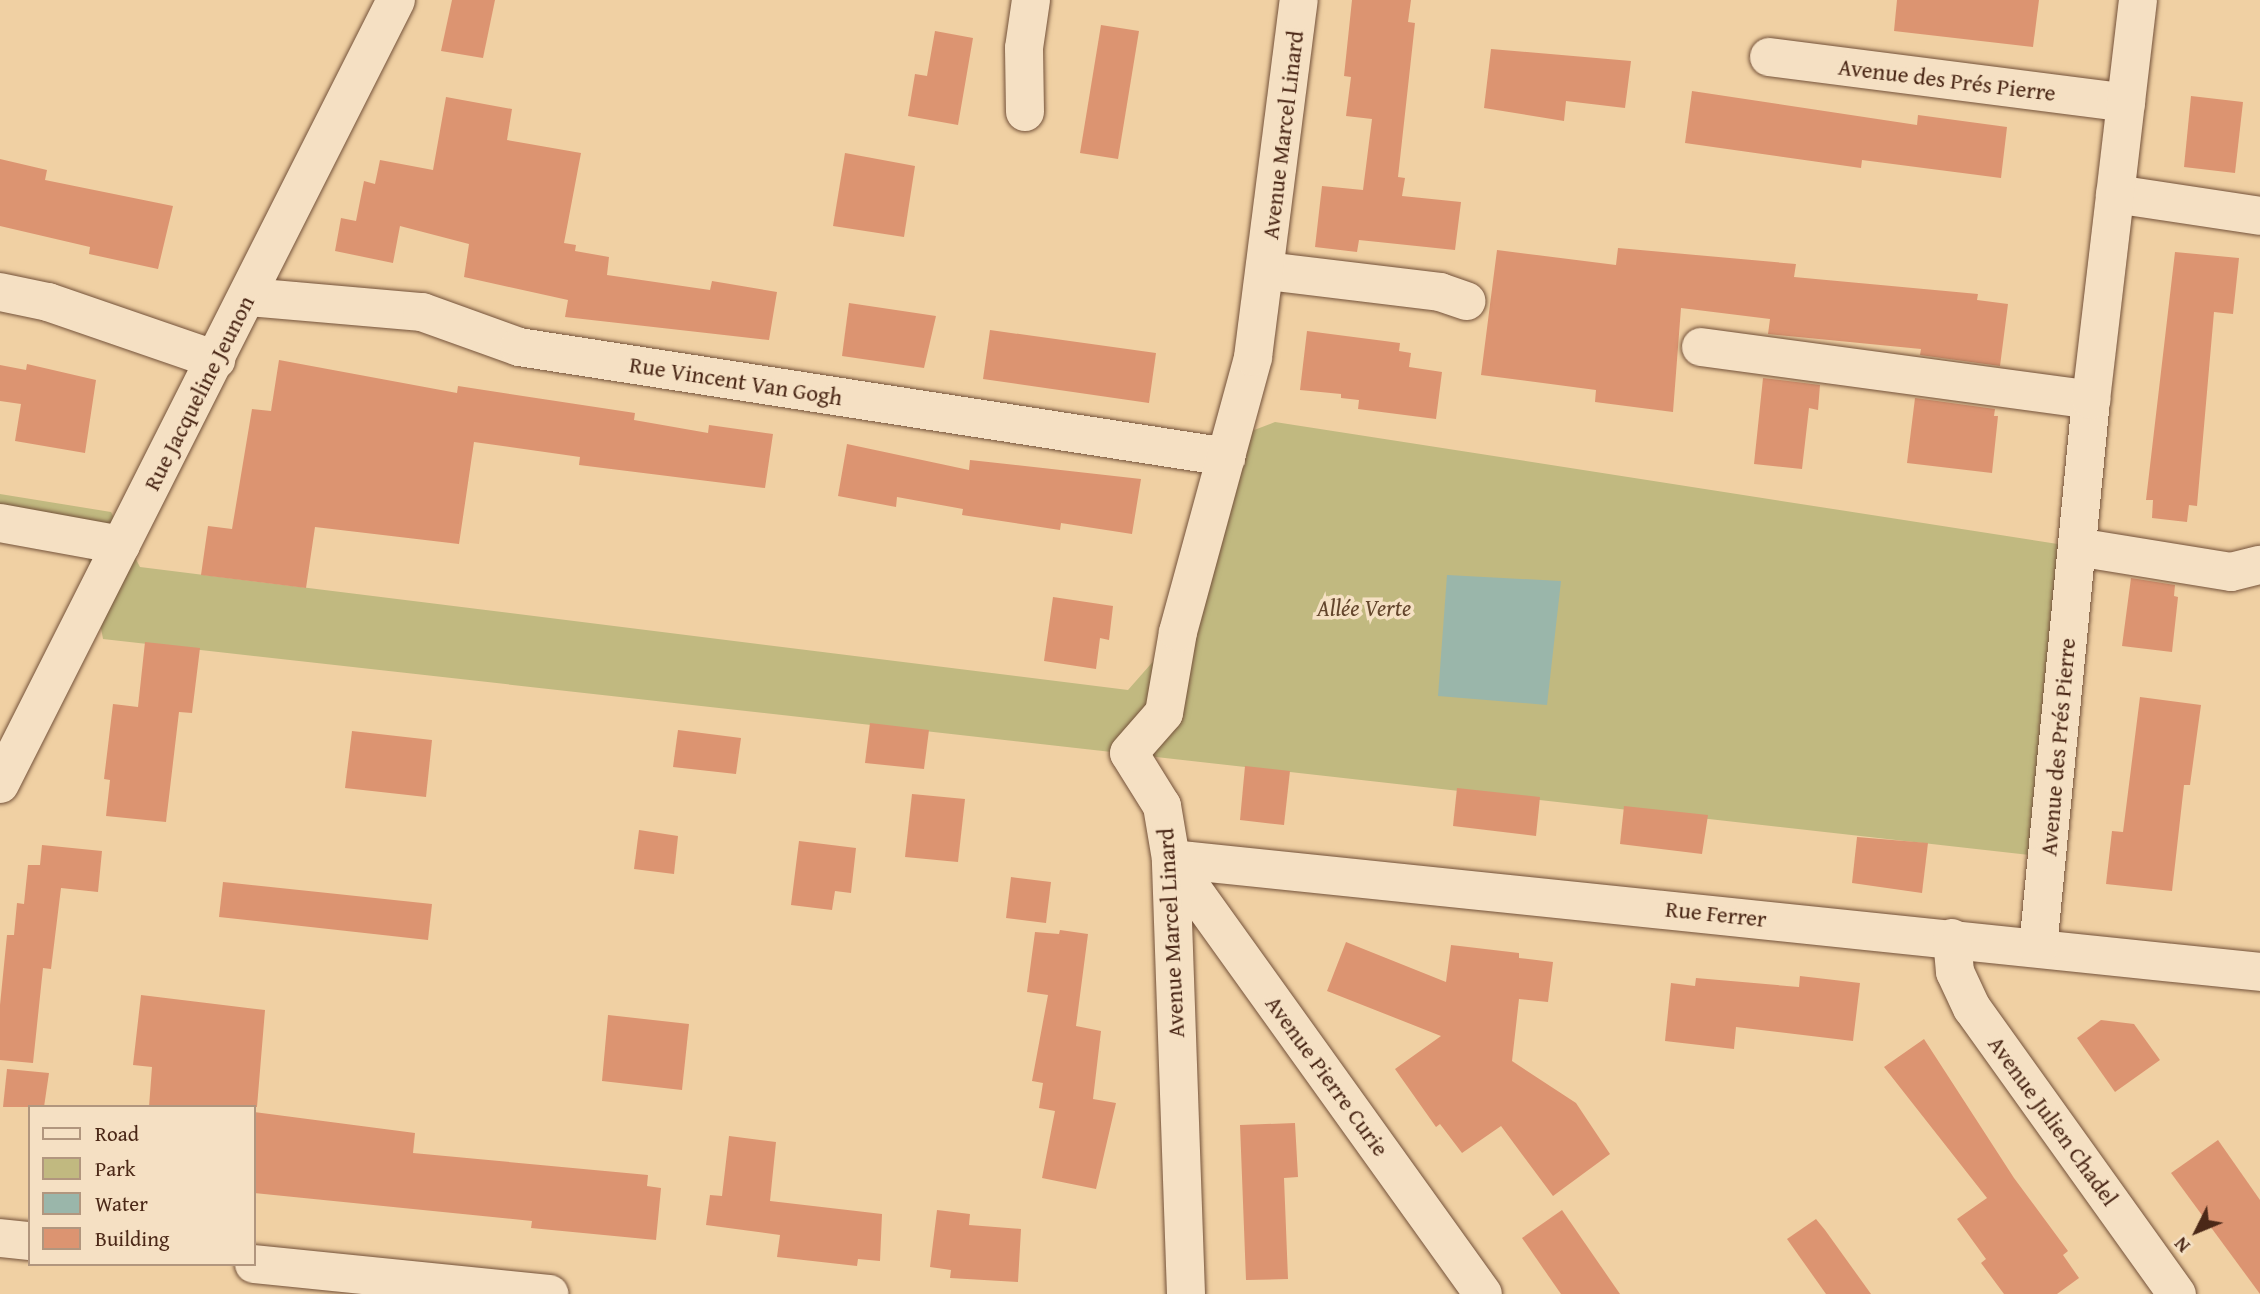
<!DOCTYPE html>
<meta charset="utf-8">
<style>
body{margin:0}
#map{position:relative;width:2260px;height:1294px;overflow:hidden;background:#f0d0a3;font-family:"Gentium Book Plus",serif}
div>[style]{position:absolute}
.green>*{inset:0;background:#c1b980}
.water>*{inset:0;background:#9ab6aa}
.building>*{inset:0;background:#dc9471}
.roads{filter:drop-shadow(0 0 2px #74523a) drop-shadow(0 0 2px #74523a)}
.minor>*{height:38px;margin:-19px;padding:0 19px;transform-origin:19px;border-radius:19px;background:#f5e0c3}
span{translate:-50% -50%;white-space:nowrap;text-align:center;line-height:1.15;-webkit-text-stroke:7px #f5e0c3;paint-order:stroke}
.street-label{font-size:23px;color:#4b2817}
.park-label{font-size:23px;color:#63452c;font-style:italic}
.legend{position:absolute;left:28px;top:1105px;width:228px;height:161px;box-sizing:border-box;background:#f5e0c3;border:2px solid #b1967e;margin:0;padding:9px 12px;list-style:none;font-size:21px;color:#4b2817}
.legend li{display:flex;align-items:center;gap:14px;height:35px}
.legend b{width:35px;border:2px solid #b1967e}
.north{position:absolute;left:2162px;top:1196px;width:70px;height:70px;-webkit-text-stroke:5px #f5e0c3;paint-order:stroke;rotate:227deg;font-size:19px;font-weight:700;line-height:28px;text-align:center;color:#4b2817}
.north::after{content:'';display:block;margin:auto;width:24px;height:32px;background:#4b2817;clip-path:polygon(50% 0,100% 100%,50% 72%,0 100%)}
</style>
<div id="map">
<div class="green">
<i style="clip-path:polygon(1275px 422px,2077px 547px,2048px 857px,103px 639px,88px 557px,0 542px,0 494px,111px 512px,140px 567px,1128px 690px,1179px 632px,1233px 438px)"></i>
</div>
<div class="water">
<i style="clip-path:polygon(1447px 575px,1561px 581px,1547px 705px,1438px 696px)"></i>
</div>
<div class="building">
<i style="clip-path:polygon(452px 0,495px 0,483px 58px,441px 51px)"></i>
<i style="clip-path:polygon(1352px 0,1411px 0,1408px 22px,1415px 23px,1398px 177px,1405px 178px,1402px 196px,1461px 202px,1455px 250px,1359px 240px,1357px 252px,1315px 247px,1322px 186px,1363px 190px,1372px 119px,1346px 116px,1351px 77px,1344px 76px)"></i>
<i style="clip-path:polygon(1897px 0,2039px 0,2033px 47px,1894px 31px)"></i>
<i style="clip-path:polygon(1101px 25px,1139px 31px,1118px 159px,1080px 153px)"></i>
<i style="clip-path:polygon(935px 31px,973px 38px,958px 125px,908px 116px,915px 74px,927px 76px)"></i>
<i style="clip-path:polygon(1491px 49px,1631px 61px,1625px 108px,1566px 101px,1564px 121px,1484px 108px)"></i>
<i style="clip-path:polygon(1692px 91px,1917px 125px,1918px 115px,2007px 127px,2001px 178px,1862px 160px,1861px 168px,1685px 143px)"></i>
<i style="clip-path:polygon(2191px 96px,2243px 102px,2235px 173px,2184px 167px)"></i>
<i style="clip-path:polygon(446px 97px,512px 109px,507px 140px,581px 153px,564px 243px,576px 245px,575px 251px,609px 257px,607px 275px,710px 290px,712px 281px,777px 292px,769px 340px,565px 317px,568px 300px,464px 277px,469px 244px,400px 226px,393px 263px,335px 251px,341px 218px,356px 221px,364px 181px,375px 184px,380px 160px,433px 170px)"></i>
<i style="clip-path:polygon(845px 153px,915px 166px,904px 237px,833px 226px)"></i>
<i style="clip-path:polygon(0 159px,47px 170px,45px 180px,173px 206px,158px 269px,89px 254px,90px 247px,0 226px)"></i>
<i style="clip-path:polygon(1618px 248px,1796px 264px,1794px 277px,1978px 294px,1977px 300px,2008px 304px,2000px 366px,1920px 355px,1921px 349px,1768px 334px,1770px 319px,1681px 308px,1673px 412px,1595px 402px,1596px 390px,1481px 375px,1497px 250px,1616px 265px)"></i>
<i style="clip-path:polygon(2175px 252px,2239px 258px,2233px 314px,2214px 312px,2197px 506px,2189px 505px,2187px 522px,2152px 518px,2153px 500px,2146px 500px)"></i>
<i style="clip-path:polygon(849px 303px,936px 316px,924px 368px,842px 356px)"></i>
<i style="clip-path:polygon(990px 330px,1156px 353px,1149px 403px,983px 379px)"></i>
<i style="clip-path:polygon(1307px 331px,1400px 343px,1399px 351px,1411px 353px,1409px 367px,1442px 372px,1436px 419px,1358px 409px,1359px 400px,1341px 398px,1341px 394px,1300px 390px)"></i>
<i style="clip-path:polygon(279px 360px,457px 393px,458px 386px,635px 413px,634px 420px,708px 433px,709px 425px,773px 434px,765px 488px,579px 465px,580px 457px,474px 442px,459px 544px,315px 527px,306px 588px,201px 575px,208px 526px,232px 529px,252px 409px,271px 411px)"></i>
<i style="clip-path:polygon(27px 364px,96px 380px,85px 453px,15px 441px,21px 404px,0 401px,0 365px,26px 370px)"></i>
<i style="clip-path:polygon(1763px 378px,1820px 385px,1818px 410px,1809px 408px,1802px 469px,1754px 464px)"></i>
<i style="clip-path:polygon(1915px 398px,1995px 409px,1994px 416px,1998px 416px,1992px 473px,1907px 463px)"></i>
<i style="clip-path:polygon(847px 444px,969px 470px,970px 460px,1141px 479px,1132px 534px,1061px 523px,1060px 530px,962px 515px,963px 509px,897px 497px,896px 507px,838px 496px)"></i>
<i style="clip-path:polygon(2131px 578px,2175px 585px,2174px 596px,2178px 597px,2172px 652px,2122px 646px)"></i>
<i style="clip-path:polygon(1053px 597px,1113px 606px,1109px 640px,1100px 638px,1096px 669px,1044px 661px)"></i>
<i style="clip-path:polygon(145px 642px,200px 648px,192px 713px,179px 712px,166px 822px,106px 816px,110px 780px,104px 779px,113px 704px,138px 707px)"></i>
<i style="clip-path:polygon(2140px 697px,2201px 705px,2190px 785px,2184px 785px,2172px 891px,2106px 884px,2112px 831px,2123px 832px)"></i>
<i style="clip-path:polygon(870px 723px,929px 730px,924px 769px,865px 763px)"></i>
<i style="clip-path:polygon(678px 730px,741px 738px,736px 774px,673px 767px)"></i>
<i style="clip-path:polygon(352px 731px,432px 740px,426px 797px,345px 788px)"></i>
<i style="clip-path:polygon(1245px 766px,1290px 771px,1284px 825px,1240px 820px)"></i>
<i style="clip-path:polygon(1457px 788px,1540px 797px,1536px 836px,1453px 826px)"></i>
<i style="clip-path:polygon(912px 794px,965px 799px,958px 862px,905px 857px)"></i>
<i style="clip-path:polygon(1624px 806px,1708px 815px,1702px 854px,1620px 844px)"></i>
<i style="clip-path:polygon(639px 830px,678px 836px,674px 874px,634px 869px)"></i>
<i style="clip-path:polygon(1857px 837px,1928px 843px,1922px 893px,1852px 883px)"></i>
<i style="clip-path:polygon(799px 841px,856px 848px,851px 893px,835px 891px,832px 910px,791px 905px)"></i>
<i style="clip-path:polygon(42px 845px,102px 851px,98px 892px,61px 888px,51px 969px,43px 968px,33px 1063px,0 1060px,0 1005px,7px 935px,14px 935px,17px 903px,24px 904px,28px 865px,40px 865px)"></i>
<i style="clip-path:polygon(1011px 877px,1051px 882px,1046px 923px,1006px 918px)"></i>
<i style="clip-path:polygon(223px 882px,432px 904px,428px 940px,219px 917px)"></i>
<i style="clip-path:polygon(1060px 930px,1088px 934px,1076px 1026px,1101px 1031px,1093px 1099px,1116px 1103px,1096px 1189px,1042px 1178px,1055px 1111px,1039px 1108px,1043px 1083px,1032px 1081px,1048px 995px,1027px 992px,1035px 932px,1059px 934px)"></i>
<i style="clip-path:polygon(1346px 942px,1446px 982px,1451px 945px,1519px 953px,1519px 958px,1553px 962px,1548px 1002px,1519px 999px,1512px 1061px,1576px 1103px,1610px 1154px,1553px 1196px,1501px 1126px,1462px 1153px,1440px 1124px,1436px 1127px,1395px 1069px,1441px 1036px,1327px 991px)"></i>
<i style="clip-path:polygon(1800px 976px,1860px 983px,1853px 1041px,1736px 1027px,1734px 1049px,1665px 1041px,1671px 983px,1695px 986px,1696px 978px,1799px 987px)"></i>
<i style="clip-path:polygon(141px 995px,265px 1010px,257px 1107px,149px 1107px,152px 1067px,133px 1065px)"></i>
<i style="clip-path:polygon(608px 1015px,689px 1024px,682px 1090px,602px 1081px)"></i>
<i style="clip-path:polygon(2101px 1020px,2134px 1024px,2160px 1060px,2115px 1092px,2077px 1038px)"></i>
<i style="clip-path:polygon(1924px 1039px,2014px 1178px,2068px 1251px,2063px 1255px,2079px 1278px,2057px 1294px,2004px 1294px,1981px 1263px,1986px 1259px,1957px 1219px,1987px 1198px,1884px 1067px)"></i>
<i style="clip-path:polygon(7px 1069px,49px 1073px,44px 1107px,3px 1107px)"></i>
<i style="clip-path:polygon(254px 1112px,415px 1133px,413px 1153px,648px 1175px,647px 1186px,661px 1188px,656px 1240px,531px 1228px,532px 1221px,254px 1193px)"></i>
<i style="clip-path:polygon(1295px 1123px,1298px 1177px,1284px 1178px,1288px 1279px,1246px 1280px,1240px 1125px)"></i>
<i style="clip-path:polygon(729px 1136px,776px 1142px,770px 1201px,882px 1214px,880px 1261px,858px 1259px,857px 1266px,777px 1257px,780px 1235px,706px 1225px,710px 1195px,722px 1196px)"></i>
<i style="clip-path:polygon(2218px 1140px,2260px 1200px,2260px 1294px,2171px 1173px)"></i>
<i style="clip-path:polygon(937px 1210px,970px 1214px,969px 1225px,1021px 1229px,1018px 1282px,950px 1278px,951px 1270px,930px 1267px)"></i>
<i style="clip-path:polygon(1562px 1210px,1620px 1294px,1561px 1294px,1522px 1238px)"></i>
<i style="clip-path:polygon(1816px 1219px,1825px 1230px,1871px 1294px,1826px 1294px,1787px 1239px)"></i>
</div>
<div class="roads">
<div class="minor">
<i style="left:1769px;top:57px;width:360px;rotate:7.3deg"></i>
<i style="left:1025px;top:112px;width:64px;rotate:-90.9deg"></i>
<i style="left:1024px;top:48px;width:49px;rotate:-81.7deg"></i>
<i style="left:2115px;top:194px;width:147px;rotate:8.6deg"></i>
<i style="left:1267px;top:271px;width:174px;rotate:6.9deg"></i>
<i style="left:1440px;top:292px;width:28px;rotate:19deg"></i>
<i style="left:0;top:292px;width:49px;rotate:11.8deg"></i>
<i style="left:48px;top:302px;width:178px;rotate:19deg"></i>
<i style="left:249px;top:297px;width:174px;rotate:5deg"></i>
<i style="left:422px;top:312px;width:103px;rotate:19.8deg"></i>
<i style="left:519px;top:347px;width:716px;rotate:8.83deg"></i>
<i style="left:1701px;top:347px;width:394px;rotate:7.7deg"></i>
<i style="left:0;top:523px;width:123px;rotate:10.3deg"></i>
<i style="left:2077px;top:547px;width:156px;rotate:9.2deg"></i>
<i style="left:2231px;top:572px;width:30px;rotate:-14deg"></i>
<i style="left:0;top:784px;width:878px;rotate:-63.2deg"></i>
<i style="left:1171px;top:859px;width:1095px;rotate:5.92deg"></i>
<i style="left:1171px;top:859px;width:535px;rotate:54.35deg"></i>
<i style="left:1952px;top:938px;width:34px;rotate:85deg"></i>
<i style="left:1955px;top:972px;width:40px;rotate:65deg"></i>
<i style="left:1972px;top:1008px;width:352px;rotate:54.4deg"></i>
<i style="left:2038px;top:948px;width:551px;rotate:-84.48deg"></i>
<i style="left:2091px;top:400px;width:403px;rotate:-83.3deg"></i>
<i style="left:0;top:1238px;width:30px;rotate:6deg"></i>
<i style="left:254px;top:1264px;width:297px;rotate:5.8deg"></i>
<i style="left:1186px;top:1294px;width:435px;rotate:-92deg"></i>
<i style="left:1171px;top:859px;width:54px;rotate:-99.6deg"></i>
<i style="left:1162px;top:806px;width:62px;rotate:-121.9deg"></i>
<i style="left:1129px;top:753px;width:53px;rotate:-48.8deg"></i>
<i style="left:1164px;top:713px;width:82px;rotate:-80.2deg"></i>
<i style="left:1178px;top:632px;width:285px;rotate:-74.7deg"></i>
<i style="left:1253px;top:357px;width:360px;rotate:-82.7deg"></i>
</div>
</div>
<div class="street-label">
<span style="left:1947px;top:80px;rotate:7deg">Avenue des Prés Pierre</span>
<span style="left:1283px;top:135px;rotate:-83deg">Avenue Marcel Linard</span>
<span style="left:736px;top:381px;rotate:9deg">Rue Vincent Van Gogh</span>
<span style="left:199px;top:393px;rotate:-63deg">Rue Jacqueline Jeunon</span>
<span style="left:2058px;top:747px;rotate:-85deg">Avenue des Prés Pierre</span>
<span style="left:1716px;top:914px;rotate:6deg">Rue Ferrer</span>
<span style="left:1171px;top:933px;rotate:-93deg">Avenue Marcel Linard</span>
<span style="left:1327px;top:1076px;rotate:54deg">Avenue Pierre Curie</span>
<span style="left:2053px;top:1121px;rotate:54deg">Avenue Julien Chadel</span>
</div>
<div class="park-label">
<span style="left:1364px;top:608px">Allée Verte</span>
</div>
<ul class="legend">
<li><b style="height:9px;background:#f5e0c3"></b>Road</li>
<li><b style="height:19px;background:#c1b980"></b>Park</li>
<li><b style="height:19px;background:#9ab6aa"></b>Water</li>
<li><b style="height:19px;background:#dc9471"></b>Building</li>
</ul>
<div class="north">N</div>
</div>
